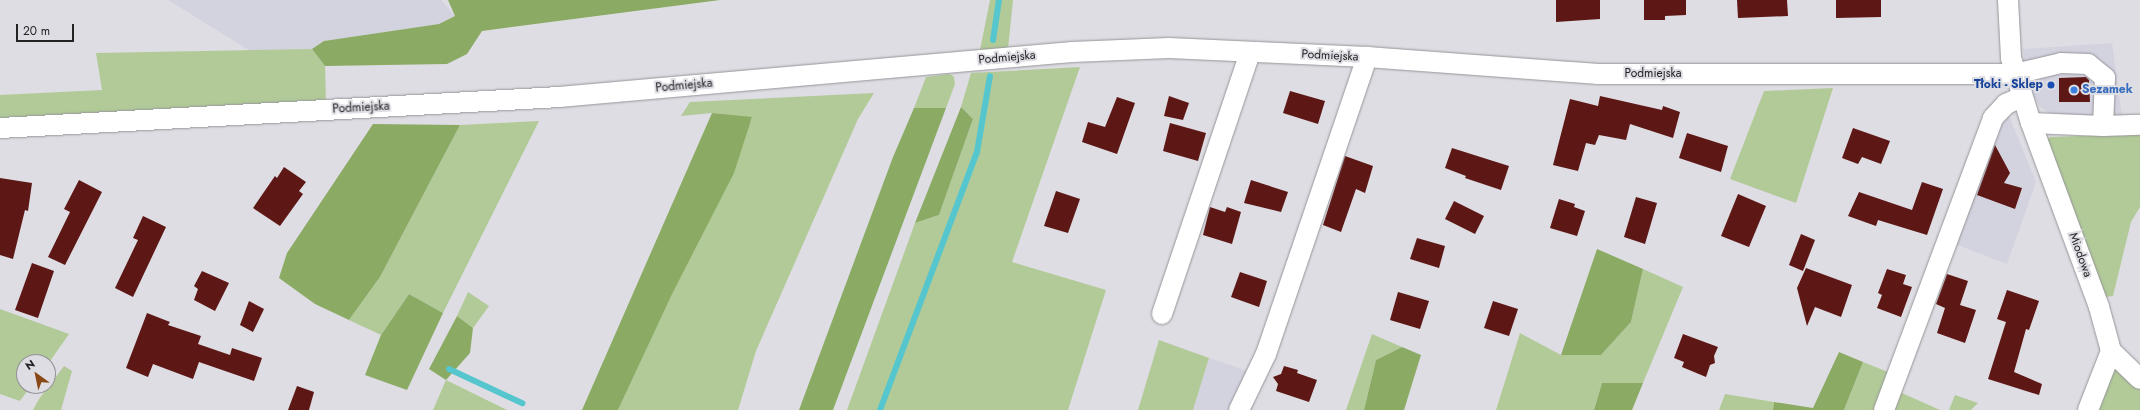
<!DOCTYPE html>
<meta charset="utf-8">
<style>
body{margin:0}
#map{position:relative;width:2140px;height:410px;overflow:hidden;background:#dedde3;font-family:Jost,sans-serif}
div>[style]{position:absolute}
.built>*{inset:0;background:#d3d2df}
.green>*{inset:0;background:#b2ca98}
.forest>*{inset:0;background:#8bab65}
.stream>*{height:6px;margin:-3px;padding:0 3px;transform-origin:3px;border-radius:3px;background:#55c6ce}
.building>*{inset:0;background:#5d1715}
.roads{filter:drop-shadow(0 0 1px #95959a) drop-shadow(0 0 1px #95959a)}
.minor>*{height:20px;margin:-10px;padding:0 10px;transform-origin:10px;border-radius:10px;background:#fff}
.dots>*{width:11px;height:11px;translate:-50% -50%;box-sizing:border-box;border:2px solid #dedde3;border-radius:50%}
span{translate:-50% -50%;white-space:nowrap;text-align:center;line-height:1.15;-webkit-text-stroke:4px #dedde3;paint-order:stroke}
.street-label{font-size:12px;color:#222224}
.transit-label{font-size:12px;color:#164399;font-weight:700}
.right{translate:-100% -50%;text-align:right}
.shop-label{font-size:12px;color:#366cbe;font-weight:700}
.left{translate:0 -50%;text-align:left}
.north{position:absolute;left:16px;top:354px;width:40px;height:40px;box-sizing:border-box;background:#dedde3;border:1px solid #939297;border-radius:50%;rotate:327deg;font-size:11px;font-weight:700;line-height:16px;text-align:center;color:#222224}
.north::after{content:'';display:block;margin:auto;width:14px;height:18px;background:#8a4816;clip-path:polygon(50% 0,100% 100%,50% 72%,0 100%)}
.scale{position:absolute;left:16px;top:24px;width:58px;height:18px;box-sizing:border-box;border:2px solid #222224;border-top:0;padding-left:5px;font-size:12px;line-height:14px;white-space:nowrap;color:#222224;-webkit-text-stroke:3px #dedde3;paint-order:stroke}
</style>
<div id="map">
<div class="built">
<i style="clip-path:polygon(168px 0,441px 0,455px 16px,439px 24px,324px 41px,312px 49px,252px 52px)"></i>
<i style="clip-path:polygon(2112px 43px,2122px 116px,2056px 117px,2040px 107px,2026px 82px,2023px 49px)"></i>
<i style="clip-path:polygon(2007px 111px,2036px 182px,2007px 264px,1950px 242px,1995px 120px)"></i>
<i style="clip-path:polygon(1209px 358px,1263px 376px,1252px 410px,1193px 410px)"></i>
</div>
<div class="green">
<i style="clip-path:polygon(990px 0,1013px 0,1008px 49px,980px 50px)"></i>
<i style="clip-path:polygon(312px 49px,325px 66px,326px 103px,0 122px,0 95px,102px 90px,96px 53px)"></i>
<i style="clip-path:polygon(1080px 67px,1012px 262px,1106px 290px,1068px 410px,847px 410px,915px 223px,939px 215px,973px 119px,961px 107px,971px 73px)"></i>
<i style="clip-path:polygon(950px 74px,954px 77px,955px 84px,946px 108px,914px 108px,926px 77px)"></i>
<i style="clip-path:polygon(1833px 88px,1796px 203px,1730px 179px,1764px 91px)"></i>
<i style="clip-path:polygon(874px 93px,858px 119px,756px 351px,738px 410px,618px 410px,752px 118px,712px 113px,681px 116px,690px 102px)"></i>
<i style="clip-path:polygon(539px 121px,443px 313px,409px 294px,381px 335px,349px 320px,380px 277px,460px 125px)"></i>
<i style="clip-path:polygon(2140px 134px,2140px 207px,2131px 222px,2113px 296px,2105px 297px,2043px 142px,2050px 137px)"></i>
<i style="clip-path:polygon(1643px 269px,1683px 287px,1643px 383px,1602px 383px,1594px 410px,1496px 410px,1520px 333px,1561px 355px,1601px 355px,1631px 322px)"></i>
<i style="clip-path:polygon(468px 292px,489px 306px,473px 328px,457px 316px)"></i>
<i style="clip-path:polygon(0 309px,69px 334px,48px 364px,24px 362px,24px 386px,31px 386px,20px 401px,0 394px)"></i>
<i style="clip-path:polygon(1372px 334px,1402px 347px,1376px 360px,1364px 410px,1346px 410px)"></i>
<i style="clip-path:polygon(1159px 340px,1209px 358px,1193px 410px,1138px 410px)"></i>
<i style="clip-path:polygon(1863px 362px,1888px 372px,1875px 410px,1844px 410px)"></i>
<i style="clip-path:polygon(64px 366px,72px 371px,61px 410px,33px 410px,39px 399px)"></i>
<i style="clip-path:polygon(2119px 370px,2140px 388px,2140px 410px,2097px 410px,2113px 371px)"></i>
<i style="clip-path:polygon(446px 380px,507px 410px,433px 410px)"></i>
<i style="clip-path:polygon(1895px 390px,1940px 410px,1888px 410px)"></i>
<i style="clip-path:polygon(1725px 394px,1774px 402px,1773px 410px,1719px 410px)"></i>
<i style="clip-path:polygon(1955px 395px,1978px 403px,1971px 410px,1949px 410px)"></i>
</div>
<div class="forest">
<i style="clip-path:polygon(448px 0,720px 0,482px 31px,467px 54px,447px 64px,325px 66px,312px 49px,324px 41px,439px 24px,455px 16px)"></i>
<i style="clip-path:polygon(961px 107px,973px 119px,939px 215px,915px 223px)"></i>
<i style="clip-path:polygon(914px 108px,946px 108px,833px 410px,799px 410px,893px 157px)"></i>
<i style="clip-path:polygon(712px 113px,752px 117px,734px 173px,672px 294px,618px 410px,582px 410px)"></i>
<i style="clip-path:polygon(373px 124px,460px 125px,380px 277px,349px 320px,315px 304px,279px 278px,287px 253px)"></i>
<i style="clip-path:polygon(1597px 249px,1643px 269px,1631px 322px,1601px 355px,1561px 355px)"></i>
<i style="clip-path:polygon(409px 294px,443px 313px,407px 390px,365px 375px,381px 335px)"></i>
<i style="clip-path:polygon(457px 316px,473px 328px,470px 353px,446px 380px,429px 369px)"></i>
<i style="clip-path:polygon(1402px 347px,1421px 355px,1404px 410px,1364px 410px,1376px 360px)"></i>
<i style="clip-path:polygon(1839px 352px,1863px 362px,1844px 410px,1773px 410px,1774px 402px,1813px 408px)"></i>
<i style="clip-path:polygon(1602px 383px,1643px 383px,1632px 410px,1594px 410px)"></i>
</div>
<div class="stream">
<i style="left:993px;top:40px;width:40px;rotate:-81.5deg"></i>
<i style="left:449px;top:369px;width:81px;rotate:25deg"></i>
<i style="left:880px;top:410px;width:276px;rotate:-69.4deg"></i>
<i style="left:977px;top:152px;width:77px;rotate:-80.3deg"></i>
</div>
<div class="building">
<i style="clip-path:polygon(1556px 0,1600px 0,1600px 19px,1556px 22px)"></i>
<i style="clip-path:polygon(1644px 0,1686px 0,1686px 15px,1665px 16px,1665px 20px,1644px 20px)"></i>
<i style="clip-path:polygon(1737px 0,1787px 0,1788px 16px,1738px 18px)"></i>
<i style="clip-path:polygon(1836px 0,1881px 0,1881px 17px,1836px 18px)"></i>
<i style="clip-path:polygon(2086px 77px,2089px 80px,2090px 102px,2059px 102px,2059px 78px)"></i>
<i style="clip-path:polygon(1290px 91px,1325px 101px,1318px 124px,1283px 113px)"></i>
<i style="clip-path:polygon(1169px 96px,1189px 103px,1183px 120px,1164px 116px)"></i>
<i style="clip-path:polygon(1600px 96px,1662px 110px,1663px 106px,1680px 112px,1673px 138px,1630px 124px,1626px 140px,1599px 135px,1595px 145px,1586px 143px,1578px 171px,1553px 165px,1570px 99px,1598px 106px)"></i>
<i style="clip-path:polygon(1117px 97px,1135px 103px,1117px 154px,1082px 142px,1088px 122px,1105px 127px)"></i>
<i style="clip-path:polygon(1170px 123px,1206px 133px,1198px 161px,1163px 151px)"></i>
<i style="clip-path:polygon(1853px 128px,1890px 141px,1881px 164px,1862px 157px,1858px 164px,1842px 158px)"></i>
<i style="clip-path:polygon(1687px 133px,1728px 146px,1721px 172px,1679px 158px)"></i>
<i style="clip-path:polygon(1995px 145px,2010px 173px,2004px 183px,2022px 188px,2015px 209px,1977px 195px)"></i>
<i style="clip-path:polygon(1452px 148px,1509px 166px,1501px 190px,1465px 178px,1466px 176px,1445px 168px)"></i>
<i style="clip-path:polygon(1345px 156px,1373px 166px,1365px 193px,1356px 189px,1341px 232px,1323px 225px)"></i>
<i style="clip-path:polygon(284px 167px,306px 182px,299px 191px,303px 194px,280px 226px,253px 208px,275px 176px,277px 178px)"></i>
<i style="clip-path:polygon(0 178px,32px 183px,28px 211px,25px 210px,13px 259px,0 255px)"></i>
<i style="clip-path:polygon(79px 180px,102px 192px,65px 265px,48px 257px,70px 212px,64px 209px)"></i>
<i style="clip-path:polygon(1251px 180px,1288px 192px,1281px 212px,1244px 203px)"></i>
<i style="clip-path:polygon(1922px 182px,1943px 189px,1927px 235px,1878px 220px,1876px 226px,1848px 216px,1859px 192px,1912px 210px)"></i>
<i style="clip-path:polygon(1056px 191px,1080px 199px,1068px 233px,1044px 226px)"></i>
<i style="clip-path:polygon(1738px 194px,1766px 206px,1749px 247px,1721px 236px)"></i>
<i style="clip-path:polygon(1636px 197px,1657px 203px,1645px 244px,1624px 237px)"></i>
<i style="clip-path:polygon(1559px 199px,1575px 204px,1574px 207px,1585px 211px,1577px 236px,1550px 228px)"></i>
<i style="clip-path:polygon(1454px 201px,1484px 216px,1475px 234px,1445px 219px)"></i>
<i style="clip-path:polygon(1210px 207px,1225px 212px,1227px 207px,1241px 212px,1232px 244px,1203px 235px)"></i>
<i style="clip-path:polygon(143px 216px,166px 227px,133px 297px,115px 288px,138px 240px,133px 238px)"></i>
<i style="clip-path:polygon(1801px 234px,1815px 240px,1803px 271px,1789px 265px)"></i>
<i style="clip-path:polygon(1417px 238px,1445px 246px,1439px 268px,1410px 259px)"></i>
<i style="clip-path:polygon(32px 263px,54px 271px,38px 318px,15px 310px)"></i>
<i style="clip-path:polygon(1806px 268px,1852px 285px,1841px 317px,1815px 307px,1807px 326px,1797px 288px)"></i>
<i style="clip-path:polygon(1887px 269px,1906px 275px,1903px 284px,1912px 287px,1901px 317px,1877px 308px,1882px 295px,1878px 293px)"></i>
<i style="clip-path:polygon(202px 271px,229px 283px,215px 311px,194px 300px,198px 289px,194px 286px)"></i>
<i style="clip-path:polygon(1240px 272px,1267px 281px,1259px 307px,1231px 297px)"></i>
<i style="clip-path:polygon(1947px 274px,1968px 281px,1960px 305px,1976px 310px,1965px 343px,1937px 333px,1945px 308px,1936px 304px)"></i>
<i style="clip-path:polygon(2007px 290px,2039px 301px,2029px 330px,2026px 329px,2014px 372px,2042px 384px,2039px 395px,1988px 379px,2006px 322px,1997px 319px)"></i>
<i style="clip-path:polygon(1398px 292px,1429px 301px,1420px 329px,1390px 320px)"></i>
<i style="clip-path:polygon(249px 301px,264px 309px,253px 332px,240px 325px)"></i>
<i style="clip-path:polygon(1493px 301px,1518px 309px,1509px 336px,1484px 328px)"></i>
<i style="clip-path:polygon(147px 313px,170px 322px,168px 325px,201px 336px,198px 344px,230px 355px,232px 348px,262px 358px,254px 381px,199px 362px,193px 379px,153px 364px,148px 377px,126px 368px)"></i>
<i style="clip-path:polygon(1683px 334px,1718px 347px,1714px 356px,1715px 363px,1710px 365px,1706px 377px,1682px 367px,1684px 362px,1674px 358px)"></i>
<i style="clip-path:polygon(1284px 366px,1298px 370px,1297px 373px,1317px 380px,1309px 402px,1276px 391px,1278px 384px,1273px 377px,1281px 374px)"></i>
<i style="clip-path:polygon(297px 386px,314px 392px,309px 410px,288px 410px)"></i>
</div>
<div class="roads">
<div class="minor">
<i style="left:2008px;top:0;width:58px;rotate:87deg"></i>
<i style="left:2011px;top:58px;width:68px;rotate:72.9deg"></i>
<i style="left:2031px;top:123px;width:196px;rotate:69.7deg"></i>
<i style="left:2099px;top:307px;width:46px;rotate:74.7deg"></i>
<i style="left:2111px;top:351px;width:40px;rotate:44deg"></i>
<i style="left:2031px;top:123px;width:72px;rotate:2.4deg"></i>
<i style="left:2103px;top:126px;width:37px;rotate:-2deg"></i>
<i style="left:0;top:128px;width:560px;rotate:-3.17deg"></i>
<i style="left:559px;top:97px;width:515px;rotate:-5.01deg"></i>
<i style="left:1072px;top:52px;width:97px;rotate:-2.4deg"></i>
<i style="left:1169px;top:48px;width:198px;rotate:2.6deg"></i>
<i style="left:1367px;top:57px;width:232px;rotate:4.2deg"></i>
<i style="left:1598px;top:74px;width:417px"></i>
<i style="left:2015px;top:74px;width:47px;rotate:-13.4deg"></i>
<i style="left:2061px;top:63px;width:27px;rotate:2deg"></i>
<i style="left:2088px;top:64px;width:22px;rotate:39deg"></i>
<i style="left:2105px;top:78px;width:48px;rotate:92.4deg"></i>
<i style="left:1162px;top:314px;width:276px;rotate:-71.4deg"></i>
<i style="left:1239px;top:410px;width:62px;rotate:-64.3deg"></i>
<i style="left:1266px;top:354px;width:314px;rotate:-71.2deg"></i>
<i style="left:1884px;top:410px;width:312px;rotate:-69.5deg"></i>
<i style="left:1993px;top:118px;width:19px;rotate:-47deg"></i>
<i style="left:2006px;top:104px;width:17px;rotate:-24deg"></i>
<i style="left:2088px;top:410px;width:63px;rotate:-68.7deg"></i>
</div>
</div>
<div class="dots">
<i style="left:2051px;top:85px;background:#1a4fb4"></i>
<i style="left:2074px;top:90px;background:#3f7fe0"></i>
</div>
<div class="street-label">
<span style="left:1330px;top:56px;rotate:3deg">Podmiejska</span>
<span style="left:1007px;top:58px;rotate:-5deg">Podmiejska</span>
<span style="left:1653px;top:74px">Podmiejska</span>
<span style="left:684px;top:86px;rotate:-5deg">Podmiejska</span>
<span style="left:361px;top:108px;rotate:-3deg">Podmiejska</span>
<span style="left:2080px;top:255px;rotate:70deg">Miodowa</span>
</div>
<div class="transit-label">
<span class="right" style="left:2043px;top:85px">Tłoki - Sklep</span>
</div>
<div class="shop-label">
<span class="left" style="left:2082px;top:90px">Sezamek</span>
</div>
<div class="north">N</div>
<div class="scale">20 m</div>
</div>
